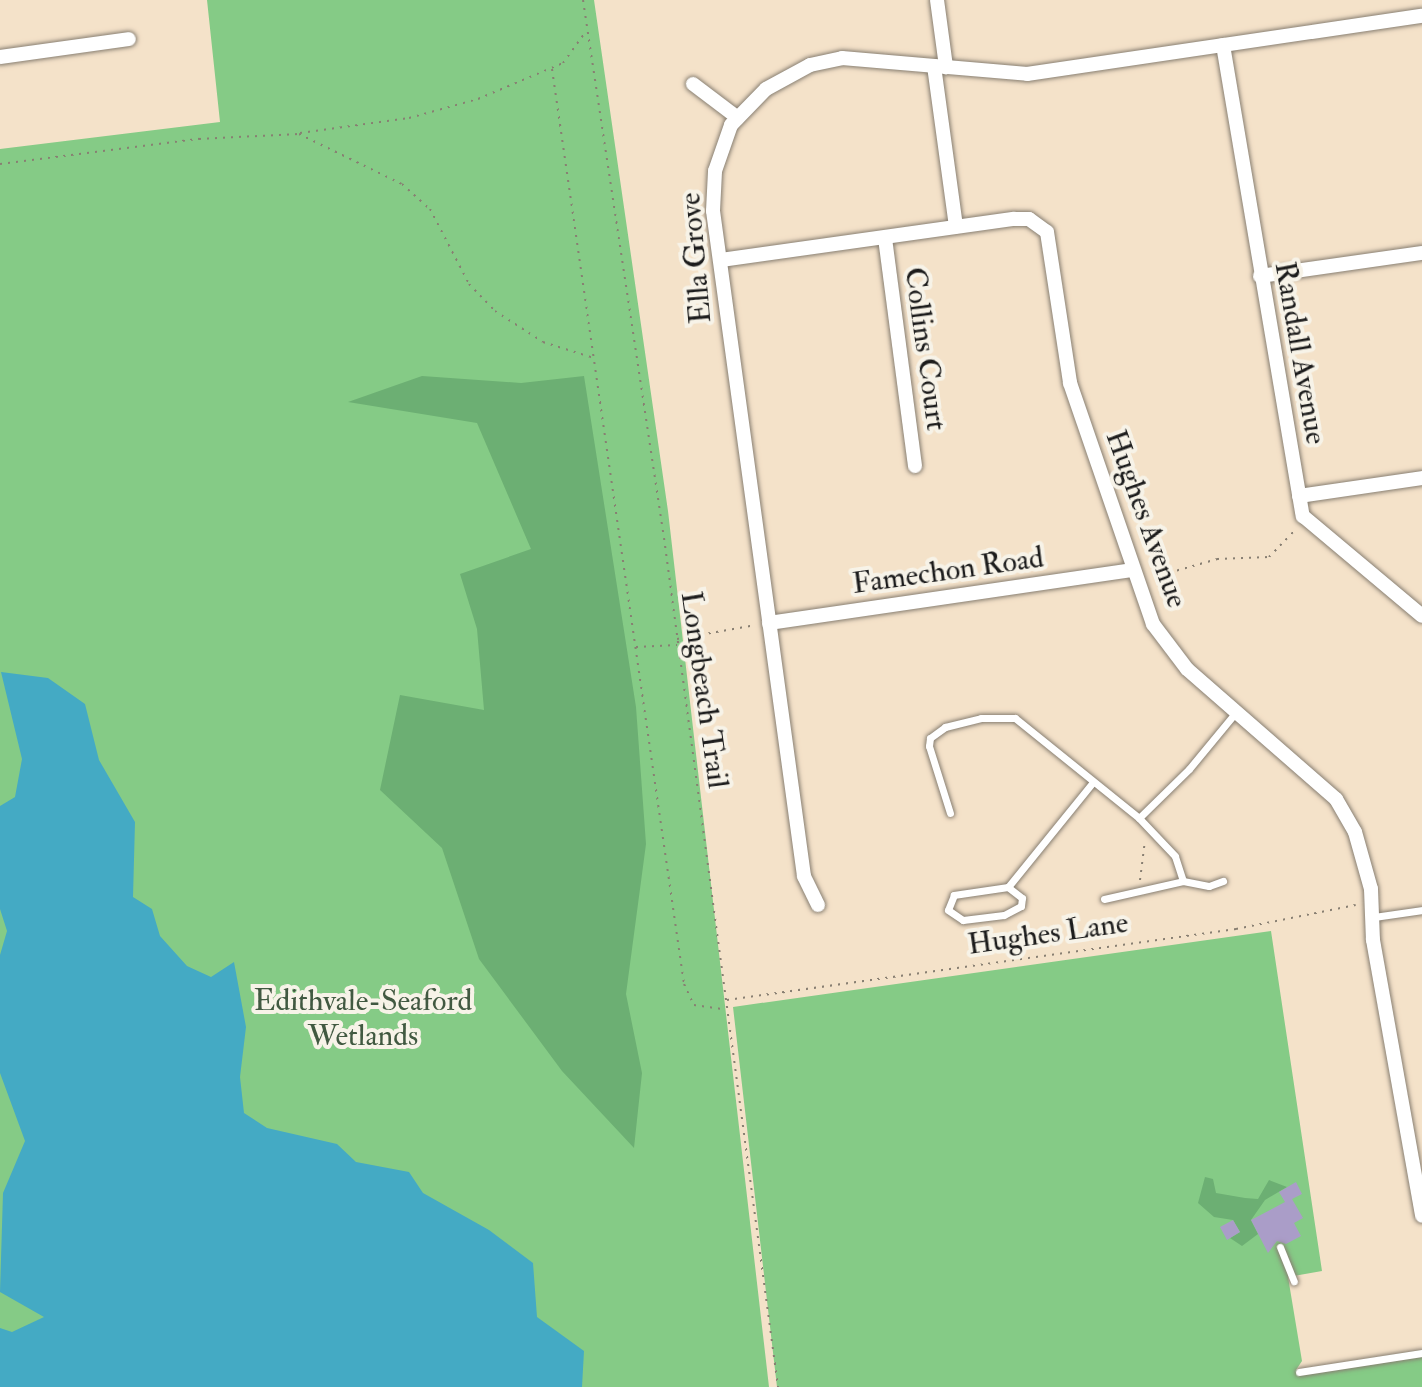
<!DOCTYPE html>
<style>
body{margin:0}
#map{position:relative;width:1422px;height:1387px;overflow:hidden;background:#f4e2c9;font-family:"IM FELL Double Pica",serif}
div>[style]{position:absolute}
.green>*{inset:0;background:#85cb86}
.forest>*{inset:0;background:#6caf73}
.water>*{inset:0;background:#44aac4}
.building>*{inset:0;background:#aa9dc8}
.path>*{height:2px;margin-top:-1px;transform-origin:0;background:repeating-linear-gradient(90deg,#887f72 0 2px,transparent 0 8px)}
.roads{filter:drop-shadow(0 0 2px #887f72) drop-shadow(0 0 2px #887f72)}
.service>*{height:7px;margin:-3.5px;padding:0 3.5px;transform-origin:3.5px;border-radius:3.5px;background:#fff}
.minor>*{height:14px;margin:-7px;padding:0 7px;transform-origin:7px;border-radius:7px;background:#fff}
span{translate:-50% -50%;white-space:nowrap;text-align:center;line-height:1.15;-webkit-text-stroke:8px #f7f3e8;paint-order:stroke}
.street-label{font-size:30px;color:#1c1c1c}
.park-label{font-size:30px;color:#415941}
</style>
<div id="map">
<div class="green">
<i style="clip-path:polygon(207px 0,594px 0,668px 511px,769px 1387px,0 1387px,0 149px,220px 122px)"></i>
<i style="clip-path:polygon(1271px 931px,1322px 1271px,1288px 1277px,1302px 1361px,1296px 1370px,1422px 1350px,1422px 1387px,777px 1387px,733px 1007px)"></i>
</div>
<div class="forest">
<i style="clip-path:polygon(422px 376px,521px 383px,584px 376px,636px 707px,646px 844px,626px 994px,642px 1073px,634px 1148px,562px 1071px,479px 959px,442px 848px,380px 790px,400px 695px,484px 710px,477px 629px,460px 574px,531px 549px,477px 423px,348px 402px)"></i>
<i style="clip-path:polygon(1205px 1177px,1213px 1179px,1216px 1193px,1245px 1198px,1258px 1199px,1269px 1180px,1287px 1187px,1265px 1200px,1251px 1220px,1258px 1234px,1242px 1246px,1230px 1238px,1240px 1232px,1233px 1220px,1214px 1217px,1198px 1203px)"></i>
</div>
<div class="water">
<i style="clip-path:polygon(1px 672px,48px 678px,85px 704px,99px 760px,135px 822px,133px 897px,152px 909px,160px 936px,187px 966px,211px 977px,234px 962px,246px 1027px,240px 1077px,244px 1113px,267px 1128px,337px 1144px,356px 1162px,409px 1172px,423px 1193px,489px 1230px,533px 1263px,537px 1317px,584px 1351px,582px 1387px,0 1387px,0 1328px,12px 1332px,44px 1317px,0 1292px,3px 1193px,25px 1141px,0 1073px,0 955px,7px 931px,0 909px,0 806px,15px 797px,22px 759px)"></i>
</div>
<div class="building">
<i style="clip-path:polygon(1296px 1182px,1302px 1194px,1292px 1199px,1303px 1218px,1294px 1223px,1301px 1236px,1286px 1244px,1277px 1241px,1268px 1253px,1251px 1220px,1285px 1202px,1279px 1192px)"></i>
<i style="clip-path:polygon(1233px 1220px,1240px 1232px,1227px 1240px,1220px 1227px)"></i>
</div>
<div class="path">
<i style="left:583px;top:0;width:544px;rotate:81.44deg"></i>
<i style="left:664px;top:538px;width:857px;rotate:82.35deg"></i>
<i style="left:552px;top:69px;width:924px;rotate:81.79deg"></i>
<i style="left:684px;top:984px;width:23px;rotate:65deg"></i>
<i style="left:694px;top:1005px;width:30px;rotate:8deg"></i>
<i style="left:300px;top:133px;width:110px;rotate:-7.8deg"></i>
<i style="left:409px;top:118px;width:72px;rotate:-15.4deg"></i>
<i style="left:478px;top:99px;width:92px;rotate:-23deg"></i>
<i style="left:563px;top:63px;width:39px;rotate:-54deg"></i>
<i style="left:0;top:164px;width:201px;rotate:-7.2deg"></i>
<i style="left:199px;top:139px;width:100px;rotate:-2.9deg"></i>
<i style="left:299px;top:134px;width:114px;rotate:25.9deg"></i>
<i style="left:402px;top:184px;width:38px;rotate:42deg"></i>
<i style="left:430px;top:209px;width:85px;rotate:62.5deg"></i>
<i style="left:469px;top:284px;width:37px;rotate:46deg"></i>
<i style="left:495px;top:311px;width:57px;rotate:32.9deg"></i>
<i style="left:543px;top:342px;width:53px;rotate:17.4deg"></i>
<i style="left:1154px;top:577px;width:66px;rotate:-15.9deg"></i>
<i style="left:1217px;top:559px;width:52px;rotate:-2.2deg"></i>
<i style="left:1269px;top:557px;width:37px;rotate:-46deg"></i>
<i style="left:677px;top:639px;width:80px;rotate:-10deg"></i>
<i style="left:636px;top:647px;width:41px;rotate:-2.8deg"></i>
<i style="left:1140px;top:880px;width:40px;rotate:-82.9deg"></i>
<i style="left:727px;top:1000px;width:514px;rotate:-7.94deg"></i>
<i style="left:1236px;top:929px;width:122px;rotate:-11.3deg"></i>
</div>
<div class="roads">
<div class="service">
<i style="left:950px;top:813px;width:70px;rotate:-107.4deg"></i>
<i style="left:929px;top:746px;width:8px;rotate:-83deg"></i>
<i style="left:930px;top:738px;width:19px;rotate:-36deg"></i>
<i style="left:945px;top:727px;width:37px;rotate:-14deg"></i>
<i style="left:981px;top:718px;width:34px"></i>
<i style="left:1015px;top:718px;width:159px;rotate:38.9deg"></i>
<i style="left:1139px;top:818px;width:70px;rotate:-44.4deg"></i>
<i style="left:1189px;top:769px;width:74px;rotate:-50.5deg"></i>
<i style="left:1183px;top:881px;width:26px;rotate:11deg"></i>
<i style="left:1209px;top:886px;width:15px;rotate:-20deg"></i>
<i style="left:1008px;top:887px;width:55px;rotate:171.6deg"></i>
<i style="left:954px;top:895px;width:16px;rotate:112deg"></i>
<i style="left:948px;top:910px;width:18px;rotate:34deg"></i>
<i style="left:963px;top:920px;width:41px;rotate:-7deg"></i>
<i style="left:1004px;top:915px;width:19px;rotate:-28deg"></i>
<i style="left:1021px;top:906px;width:8px;rotate:-83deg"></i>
<i style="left:1022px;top:898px;width:18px;rotate:-142deg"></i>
<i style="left:1008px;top:887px;width:135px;rotate:-51deg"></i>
<i style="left:1104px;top:899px;width:81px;rotate:-12.8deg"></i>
<i style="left:1183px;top:881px;width:26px;rotate:-108deg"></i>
<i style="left:1175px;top:856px;width:52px;rotate:-133.5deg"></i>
<i style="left:1374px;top:917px;width:49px;rotate:-8.3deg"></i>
<i style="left:1280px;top:1247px;width:37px;rotate:68deg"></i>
<i style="left:1299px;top:1372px;width:124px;rotate:-8.8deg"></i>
</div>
<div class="minor">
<i style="left:937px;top:0;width:68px;rotate:82.3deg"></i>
<i style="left:1223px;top:45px;width:478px;rotate:80.4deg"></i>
<i style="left:1303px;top:516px;width:155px;rotate:40deg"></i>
<i style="left:0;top:57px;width:130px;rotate:-7.9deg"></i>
<i style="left:934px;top:66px;width:162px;rotate:82.2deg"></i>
<i style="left:693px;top:84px;width:56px;rotate:37.1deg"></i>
<i style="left:885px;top:238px;width:230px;rotate:82.5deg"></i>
<i style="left:721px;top:260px;width:296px;rotate:-8deg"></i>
<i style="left:1014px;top:219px;width:15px"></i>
<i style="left:1029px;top:219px;width:22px;rotate:36deg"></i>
<i style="left:1047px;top:232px;width:153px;rotate:81.3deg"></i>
<i style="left:1070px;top:383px;width:255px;rotate:71deg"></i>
<i style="left:1153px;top:624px;width:56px;rotate:52.9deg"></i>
<i style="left:1187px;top:669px;width:198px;rotate:41.1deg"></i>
<i style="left:1336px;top:799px;width:38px;rotate:60deg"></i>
<i style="left:1355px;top:832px;width:59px;rotate:74.3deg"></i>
<i style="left:1371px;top:889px;width:51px;rotate:87.8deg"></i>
<i style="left:1373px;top:940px;width:280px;rotate:79.9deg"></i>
<i style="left:1260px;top:276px;width:164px;rotate:-8.1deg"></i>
<i style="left:1299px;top:496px;width:124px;rotate:-8.3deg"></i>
<i style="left:769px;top:623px;width:368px;rotate:-8.3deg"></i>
<i style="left:818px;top:905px;width:32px;rotate:-116deg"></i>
<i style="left:804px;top:876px;width:671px;rotate:-97.79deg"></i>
<i style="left:713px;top:211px;width:40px;rotate:-87.1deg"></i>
<i style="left:715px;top:171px;width:49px;rotate:-70.8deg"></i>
<i style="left:731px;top:125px;width:50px;rotate:-45.8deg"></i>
<i style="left:766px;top:89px;width:50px;rotate:-28.6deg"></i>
<i style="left:810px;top:65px;width:33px;rotate:-12deg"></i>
<i style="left:842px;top:58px;width:186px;rotate:4.9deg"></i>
<i style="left:1027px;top:74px;width:399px;rotate:-8.4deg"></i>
</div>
</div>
<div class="street-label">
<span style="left:696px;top:258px;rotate:-95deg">Ella Grove</span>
<span style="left:925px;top:349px;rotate:82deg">Collins Court</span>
<span style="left:1300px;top:353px;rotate:80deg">Randall Avenue</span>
<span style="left:1146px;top:519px;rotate:70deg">Hughes Avenue</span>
<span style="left:948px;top:571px;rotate:-8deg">Famechon Road</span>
<span style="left:704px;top:690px;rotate:82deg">Longbeach Trail</span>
<span style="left:1048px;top:934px;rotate:-8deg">Hughes Lane</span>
</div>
<div class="park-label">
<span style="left:363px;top:1018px">Edithvale-Seaford<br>Wetlands</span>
</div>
</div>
